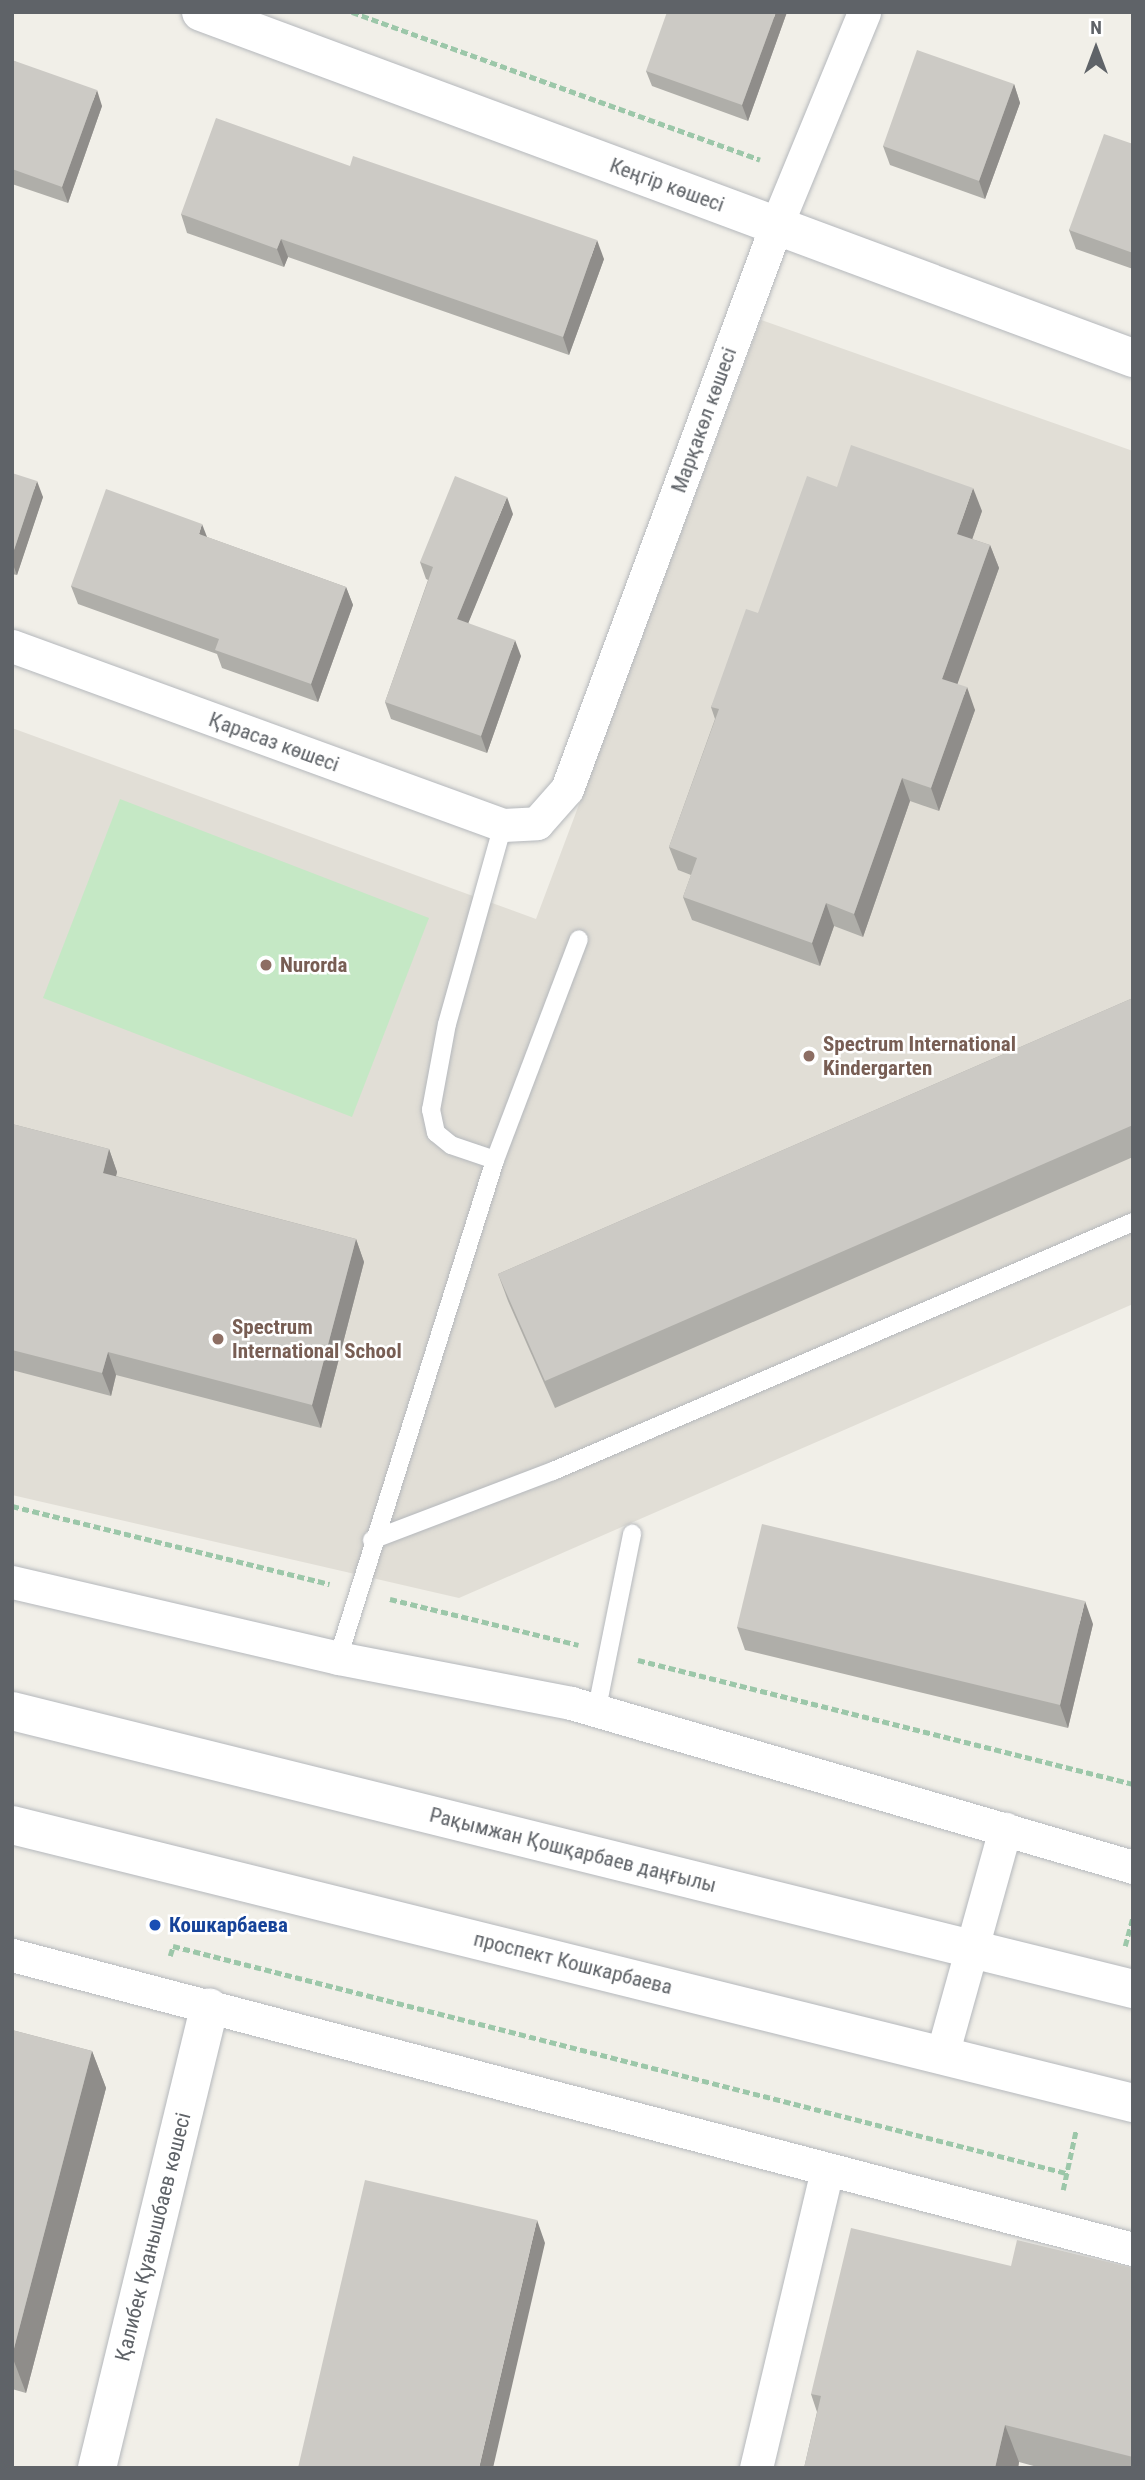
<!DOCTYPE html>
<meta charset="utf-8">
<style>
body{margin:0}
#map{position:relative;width:1145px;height:2480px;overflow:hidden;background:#f1efe8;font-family:"Roboto Condensed",sans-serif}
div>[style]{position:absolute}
.education>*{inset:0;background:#e1ded6}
.green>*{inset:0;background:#c5e8c5}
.path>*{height:4.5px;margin-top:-2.25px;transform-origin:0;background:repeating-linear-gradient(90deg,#9cc7a9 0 7px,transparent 0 10.5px)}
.roads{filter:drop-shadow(0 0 2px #b5b8bc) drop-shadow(0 0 2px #b5b8bc)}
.service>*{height:18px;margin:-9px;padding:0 9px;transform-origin:9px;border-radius:9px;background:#fff}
.minor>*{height:33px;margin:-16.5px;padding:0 16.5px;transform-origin:16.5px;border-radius:16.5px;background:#fff}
.tertiary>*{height:38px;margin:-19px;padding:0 19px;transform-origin:19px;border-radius:19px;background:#fff}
.secondary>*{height:38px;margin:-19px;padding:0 19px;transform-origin:19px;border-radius:19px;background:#fff}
.wall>*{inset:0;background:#afaea9}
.shaded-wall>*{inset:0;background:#8f8d8a}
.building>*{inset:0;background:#cccac5}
.dots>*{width:19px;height:19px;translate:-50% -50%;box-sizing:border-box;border:4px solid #fff;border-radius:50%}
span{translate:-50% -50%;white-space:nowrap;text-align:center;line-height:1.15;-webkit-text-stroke:5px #fff;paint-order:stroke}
.street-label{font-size:21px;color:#5f6368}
.education-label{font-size:21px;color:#785e54;font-weight:700}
.left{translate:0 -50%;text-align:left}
.transit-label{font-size:21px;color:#164399;font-weight:700}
.frame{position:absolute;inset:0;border:14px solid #5f6368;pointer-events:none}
.north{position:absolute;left:1061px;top:14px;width:70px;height:70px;-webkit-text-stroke:5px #fff;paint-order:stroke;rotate:0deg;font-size:19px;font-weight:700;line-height:28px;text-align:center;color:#5f6368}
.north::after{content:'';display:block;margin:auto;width:24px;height:32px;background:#5f6368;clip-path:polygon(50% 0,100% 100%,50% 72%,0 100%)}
</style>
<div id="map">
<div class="education">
<i style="clip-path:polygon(761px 320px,1133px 451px,1133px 1304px,459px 1598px,12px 1495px,12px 728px,536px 919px)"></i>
</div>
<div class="green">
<i style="clip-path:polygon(120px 799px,429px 918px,352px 1117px,43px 998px)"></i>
</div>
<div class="path">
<i style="left:352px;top:12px;width:434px;rotate:19.9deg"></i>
<i style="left:12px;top:1506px;width:327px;rotate:13.8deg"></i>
<i style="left:390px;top:1599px;width:194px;rotate:13.7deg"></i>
<i style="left:638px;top:1660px;width:510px;rotate:14.06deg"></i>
<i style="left:1125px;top:1946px;width:30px;rotate:-75deg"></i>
<i style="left:170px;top:1956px;width:10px;rotate:-73deg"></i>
<i style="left:173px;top:1946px;width:921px;rotate:14.26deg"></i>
<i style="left:1063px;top:2190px;width:61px;rotate:-77.8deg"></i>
</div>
<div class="roads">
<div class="service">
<i style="left:495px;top:1160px;width:46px;rotate:-161.2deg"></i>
<i style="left:451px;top:1145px;width:19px;rotate:-141deg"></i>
<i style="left:436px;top:1133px;width:24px;rotate:-102deg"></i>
<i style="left:431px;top:1110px;width:87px;rotate:-79.5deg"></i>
<i style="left:447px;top:1024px;width:207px;rotate:-74.3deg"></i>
<i style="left:372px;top:1540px;width:194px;rotate:-20.9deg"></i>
<i style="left:553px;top:1471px;width:631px;rotate:-23.23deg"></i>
<i style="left:338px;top:1658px;width:522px;rotate:-72.5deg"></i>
<i style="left:495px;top:1160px;width:236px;rotate:-69.2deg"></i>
<i style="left:596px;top:1713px;width:183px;rotate:-78.6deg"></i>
</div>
<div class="minor">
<i style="left:12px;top:646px;width:523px;rotate:20.03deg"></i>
<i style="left:503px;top:825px;width:34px;rotate:-3deg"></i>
<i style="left:537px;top:823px;width:45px;rotate:-48.6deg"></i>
<i style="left:567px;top:789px;width:601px;rotate:-69.63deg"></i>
<i style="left:776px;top:226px;width:231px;rotate:-67.6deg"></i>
<i style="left:12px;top:1582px;width:335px;rotate:13.1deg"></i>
<i style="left:338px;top:1658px;width:237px;rotate:10.9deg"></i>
<i style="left:571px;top:1703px;width:585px;rotate:16.27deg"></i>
<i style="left:12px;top:1955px;width:1159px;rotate:14.7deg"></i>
<i style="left:942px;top:2055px;width:235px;rotate:-74.4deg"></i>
<i style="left:756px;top:2468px;width:307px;rotate:-76.6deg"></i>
</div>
<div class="tertiary">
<i style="left:201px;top:12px;width:994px;rotate:20.37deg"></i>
<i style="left:97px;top:2468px;width:474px;rotate:-76.3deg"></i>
</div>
<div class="secondary">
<i style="left:12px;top:1711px;width:1155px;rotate:13.93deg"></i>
<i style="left:12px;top:1825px;width:1155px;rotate:13.93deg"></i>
</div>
</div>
<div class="wall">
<i style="clip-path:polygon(787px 12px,748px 121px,652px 86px,646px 71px)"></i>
<i style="clip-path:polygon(12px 60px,102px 106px,68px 203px,12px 184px)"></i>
<i style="clip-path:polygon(1014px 84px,1020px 103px,985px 199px,890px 165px,883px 146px)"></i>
<i style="clip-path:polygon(1133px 144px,1133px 269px,1076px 249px,1069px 230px)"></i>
<i style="clip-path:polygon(181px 214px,604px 259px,569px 355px,288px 257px,284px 267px,187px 233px)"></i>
<i style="clip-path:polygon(12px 473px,43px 497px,17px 575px,12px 574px)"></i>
<i style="clip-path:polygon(982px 511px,972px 539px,990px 545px,999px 568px,957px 684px,975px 710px,939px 811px,910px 801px,863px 937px,834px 926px,820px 966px,692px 920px,683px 897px,691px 875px,678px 870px,669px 847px,715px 719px,711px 707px,758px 613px)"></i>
<i style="clip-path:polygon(513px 514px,468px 623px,521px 656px,487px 753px,391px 719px,385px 702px,428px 580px,426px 579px,420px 562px)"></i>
<i style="clip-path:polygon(207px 537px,346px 587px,353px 605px,318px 702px,222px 668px,217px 654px,78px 604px,71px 586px)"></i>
<i style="clip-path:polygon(1133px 998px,1133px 1157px,555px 1408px,508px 1301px,498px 1274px)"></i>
<i style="clip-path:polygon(12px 1124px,109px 1149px,117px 1172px,116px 1176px,356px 1239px,364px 1262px,321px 1428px,116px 1375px,111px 1396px,12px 1370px)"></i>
<i style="clip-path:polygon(1093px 1624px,1068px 1728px,745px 1650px,737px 1627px)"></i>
<i style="clip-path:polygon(12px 2030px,92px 2051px,106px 2088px,26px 2393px,12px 2389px)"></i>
<i style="clip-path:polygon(1011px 2266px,1133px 2268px,1133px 2468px,1041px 2468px,1019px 2462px,1018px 2468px,804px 2468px,817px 2412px,811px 2394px)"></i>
</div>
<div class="shaded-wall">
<i style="clip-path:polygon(776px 12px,787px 12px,748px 121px,742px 105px)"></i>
<i style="clip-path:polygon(1014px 84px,1020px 103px,985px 199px,979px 181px)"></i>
<i style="clip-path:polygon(97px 90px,102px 106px,68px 203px,62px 187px)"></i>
<i style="clip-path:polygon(281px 239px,288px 257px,284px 267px,277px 249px)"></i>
<i style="clip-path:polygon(597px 240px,604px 259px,569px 355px,563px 337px)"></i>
<i style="clip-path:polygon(37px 481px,43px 497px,17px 575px,12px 562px,12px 556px)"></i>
<i style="clip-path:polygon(973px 488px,982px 511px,966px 557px,957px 534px)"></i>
<i style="clip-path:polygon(507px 497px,513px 514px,463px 636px,457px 619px)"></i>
<i style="clip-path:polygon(202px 524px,209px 542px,199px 534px)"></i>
<i style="clip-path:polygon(990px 545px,999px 568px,951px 702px,942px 679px)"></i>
<i style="clip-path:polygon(346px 587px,353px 605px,318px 702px,311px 684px)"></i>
<i style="clip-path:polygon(515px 640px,521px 656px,487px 753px,481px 736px)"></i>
<i style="clip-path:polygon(967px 687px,975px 710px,939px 811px,931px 788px)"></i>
<i style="clip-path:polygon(902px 778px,910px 801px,863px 937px,854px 914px)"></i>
<i style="clip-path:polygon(826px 903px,834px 926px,820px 966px,812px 943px)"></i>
<i style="clip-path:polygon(109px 1149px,117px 1172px,111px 1196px,103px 1173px)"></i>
<i style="clip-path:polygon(356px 1239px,364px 1262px,321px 1428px,312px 1405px)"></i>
<i style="clip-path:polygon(108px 1352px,116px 1375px,111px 1396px,102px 1373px)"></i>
<i style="clip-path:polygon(1085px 1601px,1093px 1624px,1068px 1728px,1060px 1705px)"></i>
<i style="clip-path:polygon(92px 2051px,106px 2088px,26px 2393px,12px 2356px)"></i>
<i style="clip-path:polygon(537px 2220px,545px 2243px,493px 2468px,479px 2468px)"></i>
<i style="clip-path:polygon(1005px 2425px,1019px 2462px,1018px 2468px,995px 2468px)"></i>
</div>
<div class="building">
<i style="clip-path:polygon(667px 12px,776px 12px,742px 105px,646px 71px)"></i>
<i style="clip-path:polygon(917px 50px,1014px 84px,979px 181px,883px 146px)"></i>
<i style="clip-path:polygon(12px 60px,97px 90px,62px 187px,12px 169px)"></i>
<i style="clip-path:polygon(216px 118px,350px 166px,353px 156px,597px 240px,563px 337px,281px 239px,277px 249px,181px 214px)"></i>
<i style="clip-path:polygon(1104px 134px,1133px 144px,1133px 253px,1069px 230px)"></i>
<i style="clip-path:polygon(851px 445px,973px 488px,957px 534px,990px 545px,942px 679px,967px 687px,931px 788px,902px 778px,854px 914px,826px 903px,812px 943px,683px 897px,697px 858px,669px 847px,719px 709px,711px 707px,746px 609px,758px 613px,807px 476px,837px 487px)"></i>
<i style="clip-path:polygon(12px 473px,37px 481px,12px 556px)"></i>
<i style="clip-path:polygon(455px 476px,507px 497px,457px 619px,515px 640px,481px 736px,385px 702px,433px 567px,420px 562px)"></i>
<i style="clip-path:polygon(106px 489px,202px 524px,199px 534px,346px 587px,311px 684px,215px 650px,219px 639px,71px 586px)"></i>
<i style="clip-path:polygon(1133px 998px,1133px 1125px,545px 1381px,498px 1274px)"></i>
<i style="clip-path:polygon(12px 1124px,109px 1149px,103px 1173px,356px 1239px,312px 1405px,108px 1352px,102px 1373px,12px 1350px)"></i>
<i style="clip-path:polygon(762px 1524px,1085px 1601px,1060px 1705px,737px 1627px)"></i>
<i style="clip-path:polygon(12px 2030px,92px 2051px,12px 2356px)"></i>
<i style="clip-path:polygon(365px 2180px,537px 2220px,479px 2468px,298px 2468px)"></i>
<i style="clip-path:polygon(851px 2228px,1011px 2266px,1017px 2240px,1133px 2268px,1133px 2457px,1005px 2425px,995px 2468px,804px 2468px,821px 2396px,811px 2394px)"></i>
</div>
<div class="dots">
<i style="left:266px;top:965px;background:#8d6e63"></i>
<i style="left:809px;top:1056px;background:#8d6e63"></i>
<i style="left:218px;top:1339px;background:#8d6e63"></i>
<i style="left:155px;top:1925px;background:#1a4fb4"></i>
</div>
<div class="street-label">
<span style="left:667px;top:185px;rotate:20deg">Кеңгір көшесі</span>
<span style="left:704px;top:420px;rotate:-70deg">Марқакөл көшесі</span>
<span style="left:274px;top:742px;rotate:20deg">Қарасаз көшесі</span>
<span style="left:573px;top:1850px;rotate:14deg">Рақымжан Қошқарбаев даңғылы</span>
<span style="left:573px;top:1963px;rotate:14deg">проспект Кошкарбаева</span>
<span style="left:153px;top:2237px;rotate:-76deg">Қалибек Қуанышбаев көшесі</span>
</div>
<div class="education-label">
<span class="left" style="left:280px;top:965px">Nurorda</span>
<span class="left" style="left:823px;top:1056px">Spectrum International<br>Kindergarten</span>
<span class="left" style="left:232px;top:1339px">Spectrum<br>International School</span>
</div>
<div class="transit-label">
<span class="left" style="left:169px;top:1925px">Кошкарбаева</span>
</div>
<div class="frame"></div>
<div class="north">N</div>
</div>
